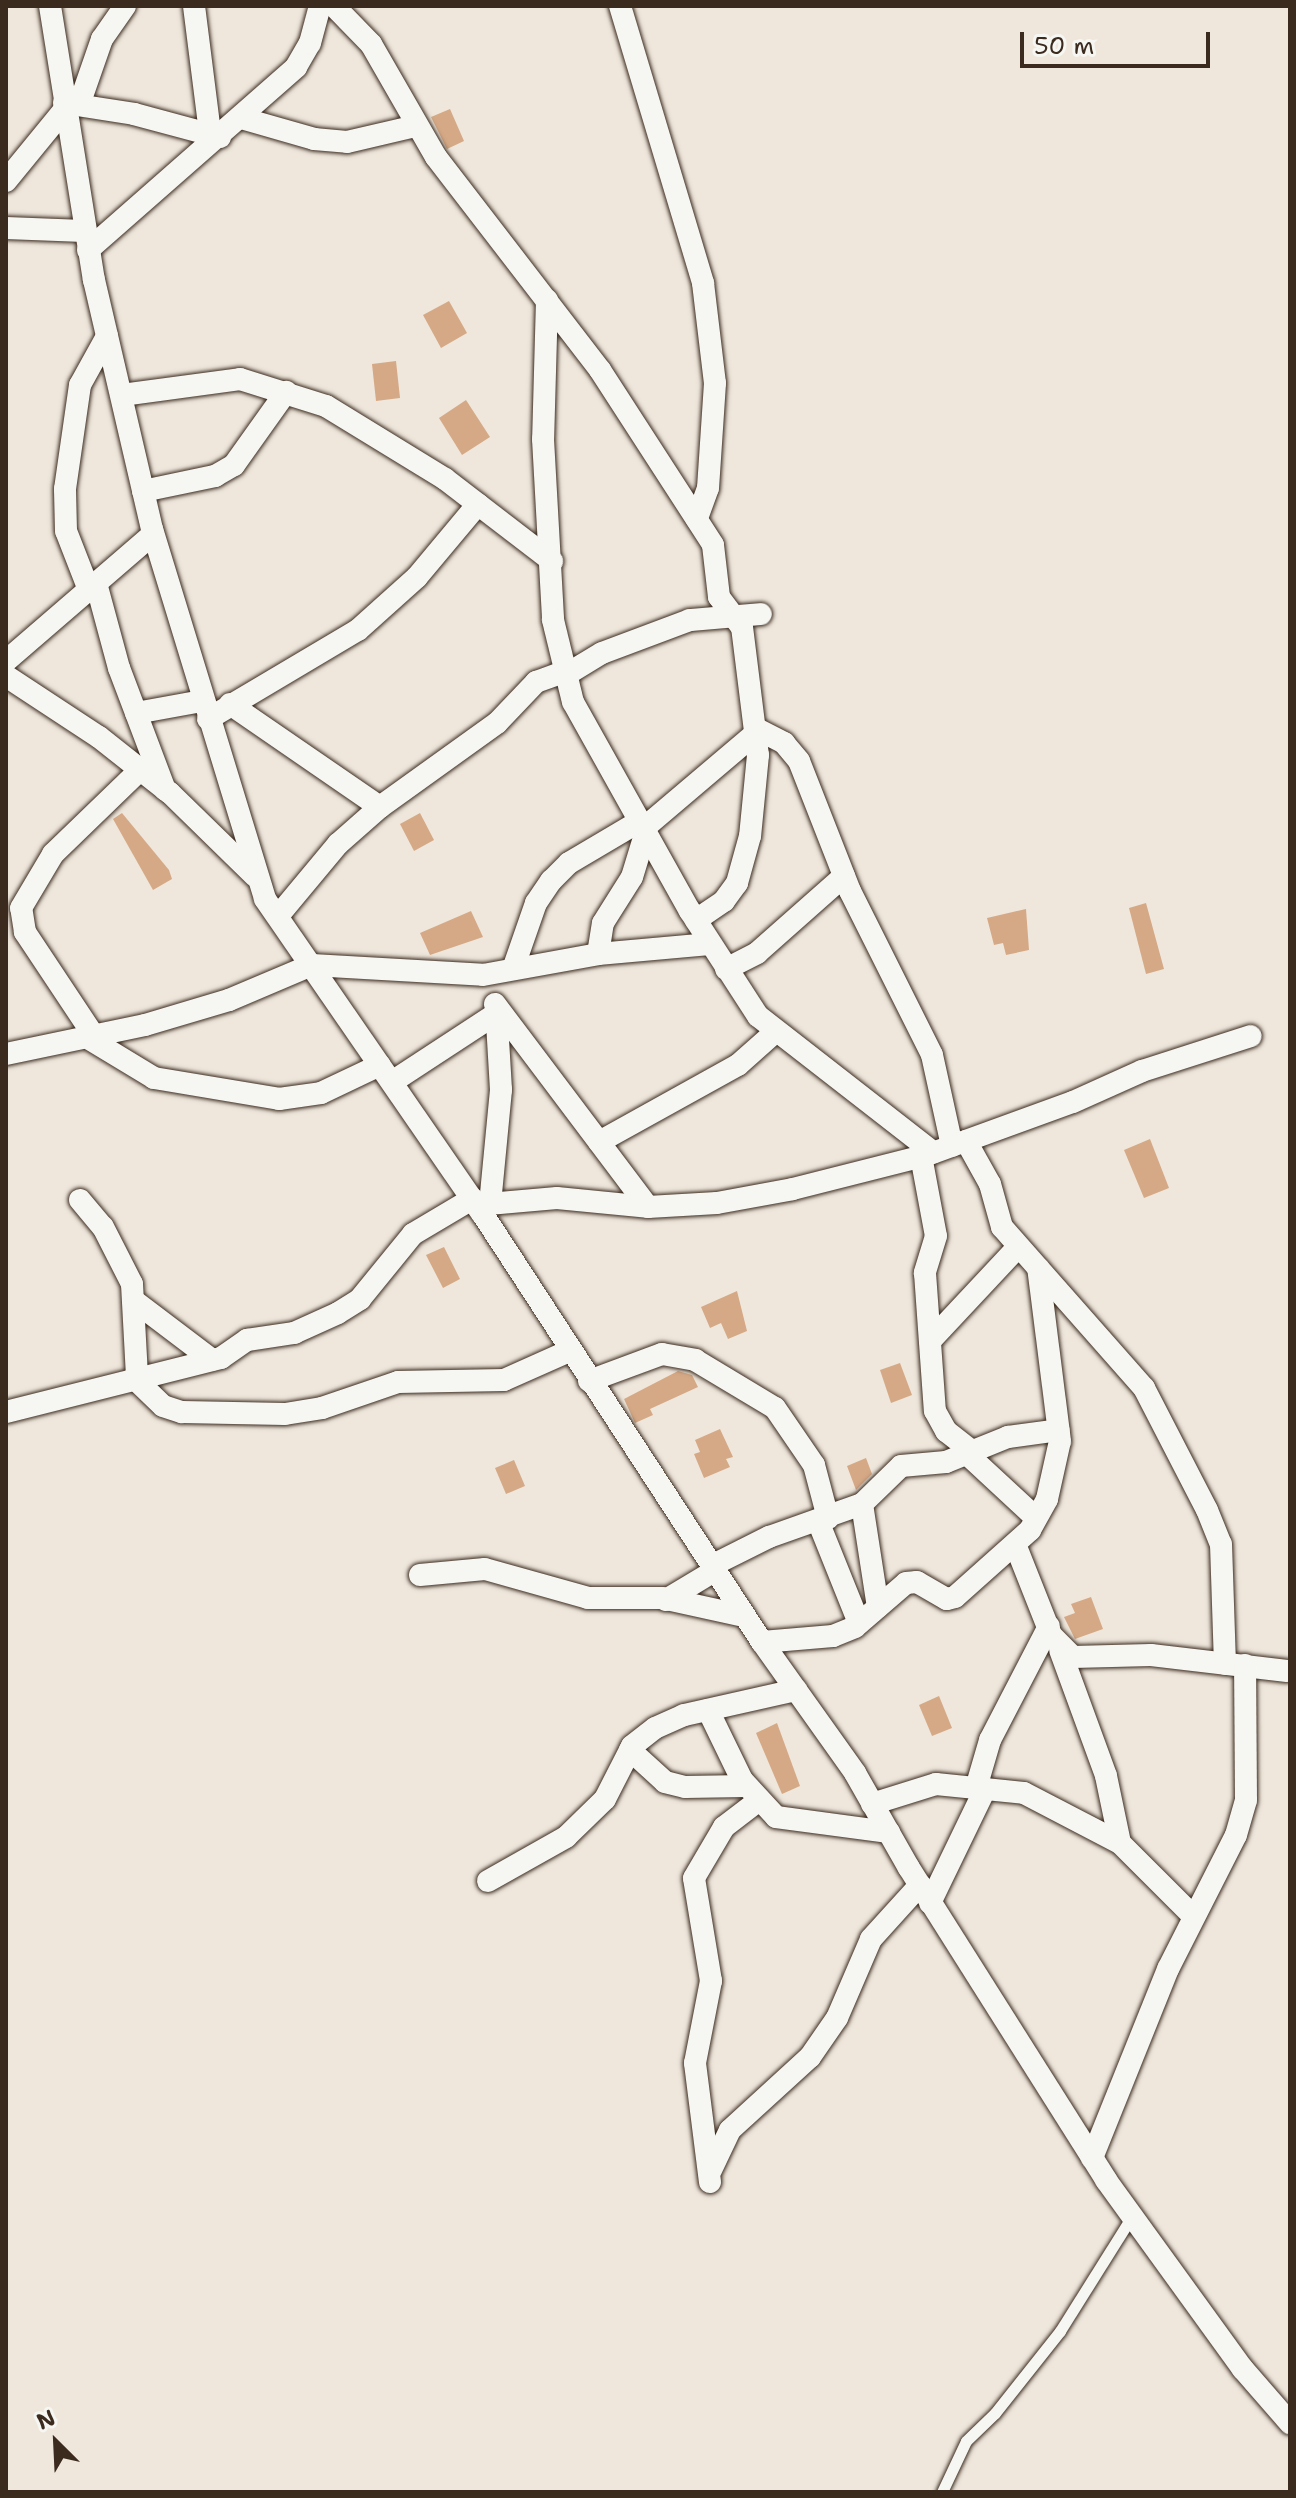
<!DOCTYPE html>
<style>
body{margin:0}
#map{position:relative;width:1296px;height:2498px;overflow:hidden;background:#efe7dc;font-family:"Shantell Sans",sans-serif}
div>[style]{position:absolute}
.building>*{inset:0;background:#d5a986}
.roads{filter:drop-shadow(0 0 2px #3b2a1e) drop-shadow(0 0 2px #3b2a1e)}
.service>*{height:11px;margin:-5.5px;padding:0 5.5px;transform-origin:5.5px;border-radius:5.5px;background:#f6f6f2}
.minor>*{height:22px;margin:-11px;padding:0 11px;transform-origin:11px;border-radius:11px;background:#f6f6f2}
span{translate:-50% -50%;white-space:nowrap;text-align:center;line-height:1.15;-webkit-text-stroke:7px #f6f6f2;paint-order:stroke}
.frame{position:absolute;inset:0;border:8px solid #3b2a1e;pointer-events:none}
.north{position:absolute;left:16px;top:2402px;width:80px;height:80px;-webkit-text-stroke:6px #f6f6f2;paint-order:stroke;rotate:336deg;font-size:22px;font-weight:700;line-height:32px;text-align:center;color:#3b2a1e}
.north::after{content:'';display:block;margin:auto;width:28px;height:36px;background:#3b2a1e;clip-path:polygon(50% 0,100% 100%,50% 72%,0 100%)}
.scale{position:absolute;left:1020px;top:32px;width:190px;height:36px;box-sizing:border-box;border:4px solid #3b2a1e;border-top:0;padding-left:10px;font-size:24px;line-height:28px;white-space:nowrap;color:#3b2a1e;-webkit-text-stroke:6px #f6f6f2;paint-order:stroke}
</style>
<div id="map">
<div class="building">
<i style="clip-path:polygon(450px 109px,464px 141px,447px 149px,431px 117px)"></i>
<i style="clip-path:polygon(449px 301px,467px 333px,441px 348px,423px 315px)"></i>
<i style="clip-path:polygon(396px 361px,400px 398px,376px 401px,372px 364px)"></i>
<i style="clip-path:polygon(466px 400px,490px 437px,462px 455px,439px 418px)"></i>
<i style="clip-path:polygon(122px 813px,169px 870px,172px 879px,153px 890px,113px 819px)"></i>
<i style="clip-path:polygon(420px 813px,434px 840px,414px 851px,400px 824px)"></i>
<i style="clip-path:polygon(1146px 903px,1164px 969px,1146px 974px,1129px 908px)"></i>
<i style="clip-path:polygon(1026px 909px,1029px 950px,1006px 955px,1003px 943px,994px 945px,987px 918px)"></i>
<i style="clip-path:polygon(471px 911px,483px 937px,430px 955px,420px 933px)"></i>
<i style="clip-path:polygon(1150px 1139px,1169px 1188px,1144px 1198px,1124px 1150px)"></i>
<i style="clip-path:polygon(444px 1247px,460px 1279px,443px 1288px,426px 1255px)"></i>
<i style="clip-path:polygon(737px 1291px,747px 1331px,728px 1339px,721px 1323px,710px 1328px,701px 1307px)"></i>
<i style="clip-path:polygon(900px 1363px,912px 1395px,891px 1403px,880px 1370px)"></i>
<i style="clip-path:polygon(678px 1371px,692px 1375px,698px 1387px,650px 1409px,653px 1415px,635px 1423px,624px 1399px)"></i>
<i style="clip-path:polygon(720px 1429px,733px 1457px,726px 1459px,730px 1467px,704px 1478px,694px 1454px,700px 1452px,695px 1440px)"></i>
<i style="clip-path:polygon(866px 1458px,872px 1474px,856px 1490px,847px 1466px)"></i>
<i style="clip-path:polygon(514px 1460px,525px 1486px,506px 1494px,495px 1468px)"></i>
<i style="clip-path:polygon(1091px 1597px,1103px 1629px,1075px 1639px,1064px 1617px,1075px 1613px,1071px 1604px)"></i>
<i style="clip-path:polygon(939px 1696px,952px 1728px,932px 1736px,919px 1705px)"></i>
<i style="clip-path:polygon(777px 1723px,800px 1786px,782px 1794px,756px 1733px)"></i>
</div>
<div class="roads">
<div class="service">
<i style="left:942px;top:2492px;width:56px;rotate:-64.8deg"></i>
<i style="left:966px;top:2441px;width:40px;rotate:-44deg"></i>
<i style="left:995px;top:2413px;width:105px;rotate:-51.6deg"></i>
<i style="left:1060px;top:2331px;width:136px;rotate:-57.9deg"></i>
</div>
<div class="minor">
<i style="left:50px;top:6px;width:278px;rotate:80.9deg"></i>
<i style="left:94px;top:280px;width:256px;rotate:76.9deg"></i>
<i style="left:152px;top:529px;width:387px;rotate:73deg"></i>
<i style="left:265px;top:899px;width:382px;rotate:55.4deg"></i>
<i style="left:482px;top:1213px;width:512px;rotate:56.87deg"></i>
<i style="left:762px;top:1642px;width:161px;rotate:54.6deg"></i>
<i style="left:855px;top:1773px;width:109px;rotate:60.4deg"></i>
<i style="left:909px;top:1868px;width:369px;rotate:57.7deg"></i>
<i style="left:1106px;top:2180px;width:233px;rotate:54.1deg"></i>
<i style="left:1243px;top:2369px;width:72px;rotate:49deg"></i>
<i style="left:194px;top:6px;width:128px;rotate:82.8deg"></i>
<i style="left:334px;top:6px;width:53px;rotate:45.8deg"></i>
<i style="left:371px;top:44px;width:130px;rotate:60.1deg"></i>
<i style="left:436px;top:157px;width:269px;rotate:52.4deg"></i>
<i style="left:600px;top:370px;width:208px;rotate:57.1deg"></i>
<i style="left:713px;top:545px;width:52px;rotate:83.4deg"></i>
<i style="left:719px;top:597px;width:38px;rotate:53deg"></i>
<i style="left:742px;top:627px;width:129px;rotate:82.9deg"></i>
<i style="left:758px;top:755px;width:81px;rotate:95.6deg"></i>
<i style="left:750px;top:836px;width:49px;rotate:105.5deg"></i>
<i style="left:737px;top:883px;width:22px;rotate:126deg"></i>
<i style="left:724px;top:901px;width:34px;rotate:146deg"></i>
<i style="left:620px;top:6px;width:289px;rotate:73.3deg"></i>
<i style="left:703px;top:283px;width:101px;rotate:83.2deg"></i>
<i style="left:715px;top:383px;width:105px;rotate:93.8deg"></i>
<i style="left:708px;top:488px;width:33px;rotate:110deg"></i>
<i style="left:64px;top:103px;width:71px;rotate:8.9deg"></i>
<i style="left:134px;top:114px;width:89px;rotate:15deg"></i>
<i style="left:79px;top:105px;width:70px;rotate:-70.8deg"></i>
<i style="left:102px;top:39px;width:40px;rotate:-55.1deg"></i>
<i style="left:241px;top:118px;width:76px;rotate:16deg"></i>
<i style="left:314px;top:139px;width:33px;rotate:5deg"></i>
<i style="left:347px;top:142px;width:71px;rotate:-13.1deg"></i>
<i style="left:6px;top:181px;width:93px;rotate:-50.7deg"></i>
<i style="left:6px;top:228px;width:78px;rotate:2.2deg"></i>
<i style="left:88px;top:250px;width:277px;rotate:-41.3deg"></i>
<i style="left:296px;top:67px;width:28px;rotate:-60deg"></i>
<i style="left:310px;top:43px;width:38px;rotate:-75deg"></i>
<i style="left:547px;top:300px;width:139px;rotate:91.6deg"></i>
<i style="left:543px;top:439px;width:181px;rotate:86.8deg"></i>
<i style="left:553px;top:620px;width:84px;rotate:76.3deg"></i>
<i style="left:573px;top:702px;width:240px;rotate:60.8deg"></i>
<i style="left:690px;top:911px;width:125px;rotate:57.1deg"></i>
<i style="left:758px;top:1016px;width:222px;rotate:37.9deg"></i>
<i style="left:122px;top:395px;width:119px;rotate:-7.7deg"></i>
<i style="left:240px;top:379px;width:90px;rotate:17.4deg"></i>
<i style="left:326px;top:406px;width:140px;rotate:31.5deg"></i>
<i style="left:445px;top:479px;width:135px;rotate:37.5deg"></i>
<i style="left:143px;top:491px;width:74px;rotate:-11.8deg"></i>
<i style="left:215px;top:476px;width:22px;rotate:-30deg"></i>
<i style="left:234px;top:465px;width:90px;rotate:-54.5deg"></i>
<i style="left:96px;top:583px;width:88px;rotate:74.9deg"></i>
<i style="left:119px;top:668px;width:130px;rotate:69.3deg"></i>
<i style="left:89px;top:590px;width:63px;rotate:-111.3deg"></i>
<i style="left:66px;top:531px;width:42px;rotate:-91.4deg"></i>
<i style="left:65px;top:489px;width:105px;rotate:-81.8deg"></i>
<i style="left:80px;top:385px;width:56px;rotate:-61.1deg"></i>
<i style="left:6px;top:661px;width:194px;rotate:-40.8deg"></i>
<i style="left:6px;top:676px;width:111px;rotate:33.3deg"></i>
<i style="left:99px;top:737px;width:90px;rotate:38.3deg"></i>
<i style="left:170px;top:793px;width:119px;rotate:44.3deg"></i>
<i style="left:564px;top:676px;width:44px;rotate:-31.2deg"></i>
<i style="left:602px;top:653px;width:94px;rotate:-20.6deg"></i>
<i style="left:690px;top:620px;width:71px;rotate:-4.8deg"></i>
<i style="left:230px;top:704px;width:182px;rotate:34.5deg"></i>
<i style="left:136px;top:713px;width:67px;rotate:-10.3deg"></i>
<i style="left:208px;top:719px;width:174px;rotate:-30.7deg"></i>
<i style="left:358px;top:630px;width:79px;rotate:-41.9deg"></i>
<i style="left:417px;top:577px;width:95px;rotate:-50.1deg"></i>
<i style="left:755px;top:728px;width:33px;rotate:27deg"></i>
<i style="left:784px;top:743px;width:23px;rotate:50deg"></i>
<i style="left:799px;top:761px;width:140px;rotate:68.6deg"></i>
<i style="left:850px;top:891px;width:183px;rotate:63.4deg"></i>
<i style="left:932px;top:1055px;width:93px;rotate:77.6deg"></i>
<i style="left:644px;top:828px;width:147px;rotate:-40.3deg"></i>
<i style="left:278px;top:916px;width:94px;rotate:-50.2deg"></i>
<i style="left:338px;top:844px;width:56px;rotate:-41.4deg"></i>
<i style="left:380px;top:807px;width:144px;rotate:-35.7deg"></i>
<i style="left:497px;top:723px;width:57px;rotate:-46.4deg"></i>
<i style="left:536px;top:682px;width:29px;rotate:-20deg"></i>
<i style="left:598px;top:954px;width:31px;rotate:-81deg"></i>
<i style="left:603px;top:923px;width:54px;rotate:-57.8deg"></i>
<i style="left:632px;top:877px;width:48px;rotate:-73.1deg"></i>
<i style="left:513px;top:969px;width:70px;rotate:-70.8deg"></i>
<i style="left:536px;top:903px;width:27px;rotate:-56deg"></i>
<i style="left:551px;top:881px;width:25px;rotate:-45deg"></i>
<i style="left:569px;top:863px;width:82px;rotate:-30.6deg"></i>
<i style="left:726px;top:969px;width:35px;rotate:-27deg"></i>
<i style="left:757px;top:953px;width:116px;rotate:-41.5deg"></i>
<i style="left:495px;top:1004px;width:254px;rotate:53deg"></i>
<i style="left:94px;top:1036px;width:125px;rotate:-123.6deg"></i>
<i style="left:25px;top:932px;width:24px;rotate:-99deg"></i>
<i style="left:21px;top:908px;width:63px;rotate:-59.3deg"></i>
<i style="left:53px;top:854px;width:121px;rotate:-44deg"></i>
<i style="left:88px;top:1038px;width:77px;rotate:31.2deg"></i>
<i style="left:154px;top:1078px;width:127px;rotate:9.5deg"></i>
<i style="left:279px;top:1099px;width:42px;rotate:-8.1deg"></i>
<i style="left:321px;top:1093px;width:65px;rotate:-25.4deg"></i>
<i style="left:6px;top:1054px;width:142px;rotate:-11.8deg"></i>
<i style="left:145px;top:1025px;width:88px;rotate:-16.6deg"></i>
<i style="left:229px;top:1000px;width:90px;rotate:-22.9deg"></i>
<i style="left:312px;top:965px;width:171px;rotate:3.3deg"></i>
<i style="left:483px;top:975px;width:117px;rotate:-10.3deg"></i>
<i style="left:598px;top:954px;width:112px;rotate:-5.1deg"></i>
<i style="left:392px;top:1082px;width:124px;rotate:-33.2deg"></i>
<i style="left:966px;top:1141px;width:49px;rotate:60.8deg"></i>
<i style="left:990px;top:1184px;width:45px;rotate:74.4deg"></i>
<i style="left:1002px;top:1227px;width:215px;rotate:48.6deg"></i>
<i style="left:1144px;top:1388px;width:137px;rotate:62.7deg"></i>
<i style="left:1207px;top:1510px;width:37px;rotate:68deg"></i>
<i style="left:1221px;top:1544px;width:120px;rotate:88.1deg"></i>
<i style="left:599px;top:1142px;width:159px;rotate:-29deg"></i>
<i style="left:738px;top:1065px;width:48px;rotate:-41.6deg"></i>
<i style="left:921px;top:1156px;width:81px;rotate:79.4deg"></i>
<i style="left:936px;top:1236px;width:39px;rotate:107deg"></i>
<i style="left:925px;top:1273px;width:138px;rotate:85.9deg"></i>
<i style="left:935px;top:1411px;width:23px;rotate:61deg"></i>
<i style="left:946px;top:1431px;width:34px;rotate:38deg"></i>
<i style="left:80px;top:1200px;width:35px;rotate:50deg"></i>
<i style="left:103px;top:1227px;width:64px;rotate:63deg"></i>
<i style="left:132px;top:1284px;width:93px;rotate:86.9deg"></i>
<i style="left:490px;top:1204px;width:115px;rotate:-84.5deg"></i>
<i style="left:501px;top:1090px;width:84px;rotate:-93.4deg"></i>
<i style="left:477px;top:1205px;width:80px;rotate:-5deg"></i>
<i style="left:557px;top:1198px;width:91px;rotate:5.6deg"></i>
<i style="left:648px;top:1207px;width:69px;rotate:-3.3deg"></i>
<i style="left:717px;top:1203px;width:77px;rotate:-10.4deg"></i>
<i style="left:793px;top:1189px;width:138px;rotate:-14.2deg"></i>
<i style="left:927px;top:1155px;width:155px;rotate:-20deg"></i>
<i style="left:1073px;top:1102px;width:76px;rotate:-24.2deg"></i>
<i style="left:1142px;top:1071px;width:114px;rotate:-17.8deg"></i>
<i style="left:133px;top:1300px;width:99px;rotate:37.2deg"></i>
<i style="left:930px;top:1341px;width:127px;rotate:-46.9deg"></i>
<i style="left:134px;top:1378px;width:40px;rotate:44deg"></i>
<i style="left:163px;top:1406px;width:20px;rotate:18deg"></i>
<i style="left:182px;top:1412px;width:103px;rotate:1.1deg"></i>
<i style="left:285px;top:1414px;width:37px;rotate:-9deg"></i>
<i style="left:322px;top:1408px;width:80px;rotate:-18.9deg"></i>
<i style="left:398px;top:1382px;width:106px;rotate:-1.1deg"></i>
<i style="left:504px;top:1380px;width:71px;rotate:-24deg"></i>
<i style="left:589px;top:1381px;width:78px;rotate:-20.3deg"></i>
<i style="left:662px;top:1354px;width:34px;rotate:10deg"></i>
<i style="left:695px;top:1360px;width:93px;rotate:31deg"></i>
<i style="left:775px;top:1408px;width:69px;rotate:55.6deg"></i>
<i style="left:814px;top:1465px;width:55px;rotate:75.2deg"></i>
<i style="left:6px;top:1412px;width:222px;rotate:-14.1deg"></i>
<i style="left:221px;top:1358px;width:32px;rotate:-35deg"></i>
<i style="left:247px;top:1340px;width:48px;rotate:-8.5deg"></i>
<i style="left:294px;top:1333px;width:48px;rotate:-24.4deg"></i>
<i style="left:338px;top:1313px;width:26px;rotate:-32deg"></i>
<i style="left:360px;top:1299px;width:84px;rotate:-50.8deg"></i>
<i style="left:413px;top:1234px;width:69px;rotate:-30.7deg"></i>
<i style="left:967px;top:1454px;width:94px;rotate:42.8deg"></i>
<i style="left:862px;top:1504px;width:104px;rotate:81.2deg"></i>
<i style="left:818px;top:1521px;width:110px;rotate:68.1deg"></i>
<i style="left:1015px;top:1544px;width:98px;rotate:68.4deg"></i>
<i style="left:1051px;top:1635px;width:31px;rotate:45deg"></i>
<i style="left:1073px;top:1657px;width:78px;rotate:-1.5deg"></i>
<i style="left:1151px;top:1655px;width:137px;rotate:6.7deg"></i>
<i style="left:711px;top:1566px;width:65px;rotate:-26.6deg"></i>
<i style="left:769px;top:1537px;width:99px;rotate:-19.5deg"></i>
<i style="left:862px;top:1504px;width:54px;rotate:-44.3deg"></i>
<i style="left:901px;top:1466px;width:45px;rotate:-5.1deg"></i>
<i style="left:946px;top:1462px;width:67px;rotate:-22deg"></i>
<i style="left:1008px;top:1437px;width:51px;rotate:-7.8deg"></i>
<i style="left:420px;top:1575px;width:65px;rotate:-5.3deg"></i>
<i style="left:485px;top:1569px;width:107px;rotate:15.7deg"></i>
<i style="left:588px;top:1598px;width:74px"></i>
<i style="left:662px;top:1598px;width:84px;rotate:12.4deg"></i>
<i style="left:666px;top:1600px;width:56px;rotate:-31.1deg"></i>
<i style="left:762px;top:1642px;width:71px;rotate:-4.8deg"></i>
<i style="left:833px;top:1636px;width:24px;rotate:-22deg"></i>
<i style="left:855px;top:1627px;width:67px;rotate:-40.8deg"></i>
<i style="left:906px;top:1583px;width:11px;rotate:-5deg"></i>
<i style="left:917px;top:1582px;width:34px;rotate:30deg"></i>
<i style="left:947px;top:1599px;width:8px;rotate:-14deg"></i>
<i style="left:955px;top:1597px;width:101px;rotate:-41.8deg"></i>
<i style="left:1030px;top:1530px;width:35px;rotate:-61deg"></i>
<i style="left:1047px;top:1499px;width:59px;rotate:-77.4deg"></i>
<i style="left:1060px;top:1441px;width:174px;rotate:-97.2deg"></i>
<i style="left:1060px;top:1650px;width:134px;rotate:69.9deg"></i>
<i style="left:1106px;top:1776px;width:68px;rotate:78.2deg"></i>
<i style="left:708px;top:1710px;width:78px;rotate:64.1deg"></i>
<i style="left:742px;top:1780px;width:50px;rotate:47.4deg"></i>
<i style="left:776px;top:1817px;width:114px;rotate:7.6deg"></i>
<i style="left:630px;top:1750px;width:47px;rotate:42.4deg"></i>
<i style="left:665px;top:1782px;width:21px;rotate:14deg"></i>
<i style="left:685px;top:1787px;width:61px;rotate:-0.9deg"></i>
<i style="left:976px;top:1788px;width:50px;rotate:-73.7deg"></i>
<i style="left:990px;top:1740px;width:128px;rotate:-62.6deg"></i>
<i style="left:872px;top:1804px;width:67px;rotate:-17.4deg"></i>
<i style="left:936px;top:1784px;width:88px;rotate:5.8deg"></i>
<i style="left:1024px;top:1793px;width:108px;rotate:27.5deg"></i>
<i style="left:1120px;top:1843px;width:103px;rotate:45deg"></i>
<i style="left:488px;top:1881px;width:90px;rotate:-29.4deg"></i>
<i style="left:566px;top:1837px;width:54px;rotate:-44.3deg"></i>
<i style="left:605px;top:1799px;width:59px;rotate:-63deg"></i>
<i style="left:632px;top:1746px;width:29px;rotate:-38deg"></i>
<i style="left:655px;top:1728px;width:32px;rotate:-24deg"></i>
<i style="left:684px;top:1715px;width:115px;rotate:-12.6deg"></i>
<i style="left:930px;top:1903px;width:127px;rotate:-64.2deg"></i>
<i style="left:1092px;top:2158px;width:204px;rotate:-68.1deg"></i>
<i style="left:1168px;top:1969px;width:150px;rotate:-63.1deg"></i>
<i style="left:1236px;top:1835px;width:36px;rotate:-74deg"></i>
<i style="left:1246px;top:1800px;width:135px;rotate:-90.4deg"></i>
<i style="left:711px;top:2170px;width:44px;rotate:-64.6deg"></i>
<i style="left:730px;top:2130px;width:108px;rotate:-42.4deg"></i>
<i style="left:810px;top:2057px;width:47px;rotate:-55.3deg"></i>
<i style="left:837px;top:2018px;width:86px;rotate:-66.7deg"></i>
<i style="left:871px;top:1939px;width:73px;rotate:-47.8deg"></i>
<i style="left:710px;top:2182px;width:120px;rotate:-97.2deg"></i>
<i style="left:695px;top:2063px;width:84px;rotate:-79deg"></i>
<i style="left:711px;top:1981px;width:104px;rotate:-99.4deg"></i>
<i style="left:694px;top:1878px;width:59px;rotate:-59.5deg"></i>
<i style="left:724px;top:1827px;width:43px;rotate:-37.4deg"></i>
</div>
</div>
<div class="frame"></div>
<div class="north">N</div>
<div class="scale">50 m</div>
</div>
